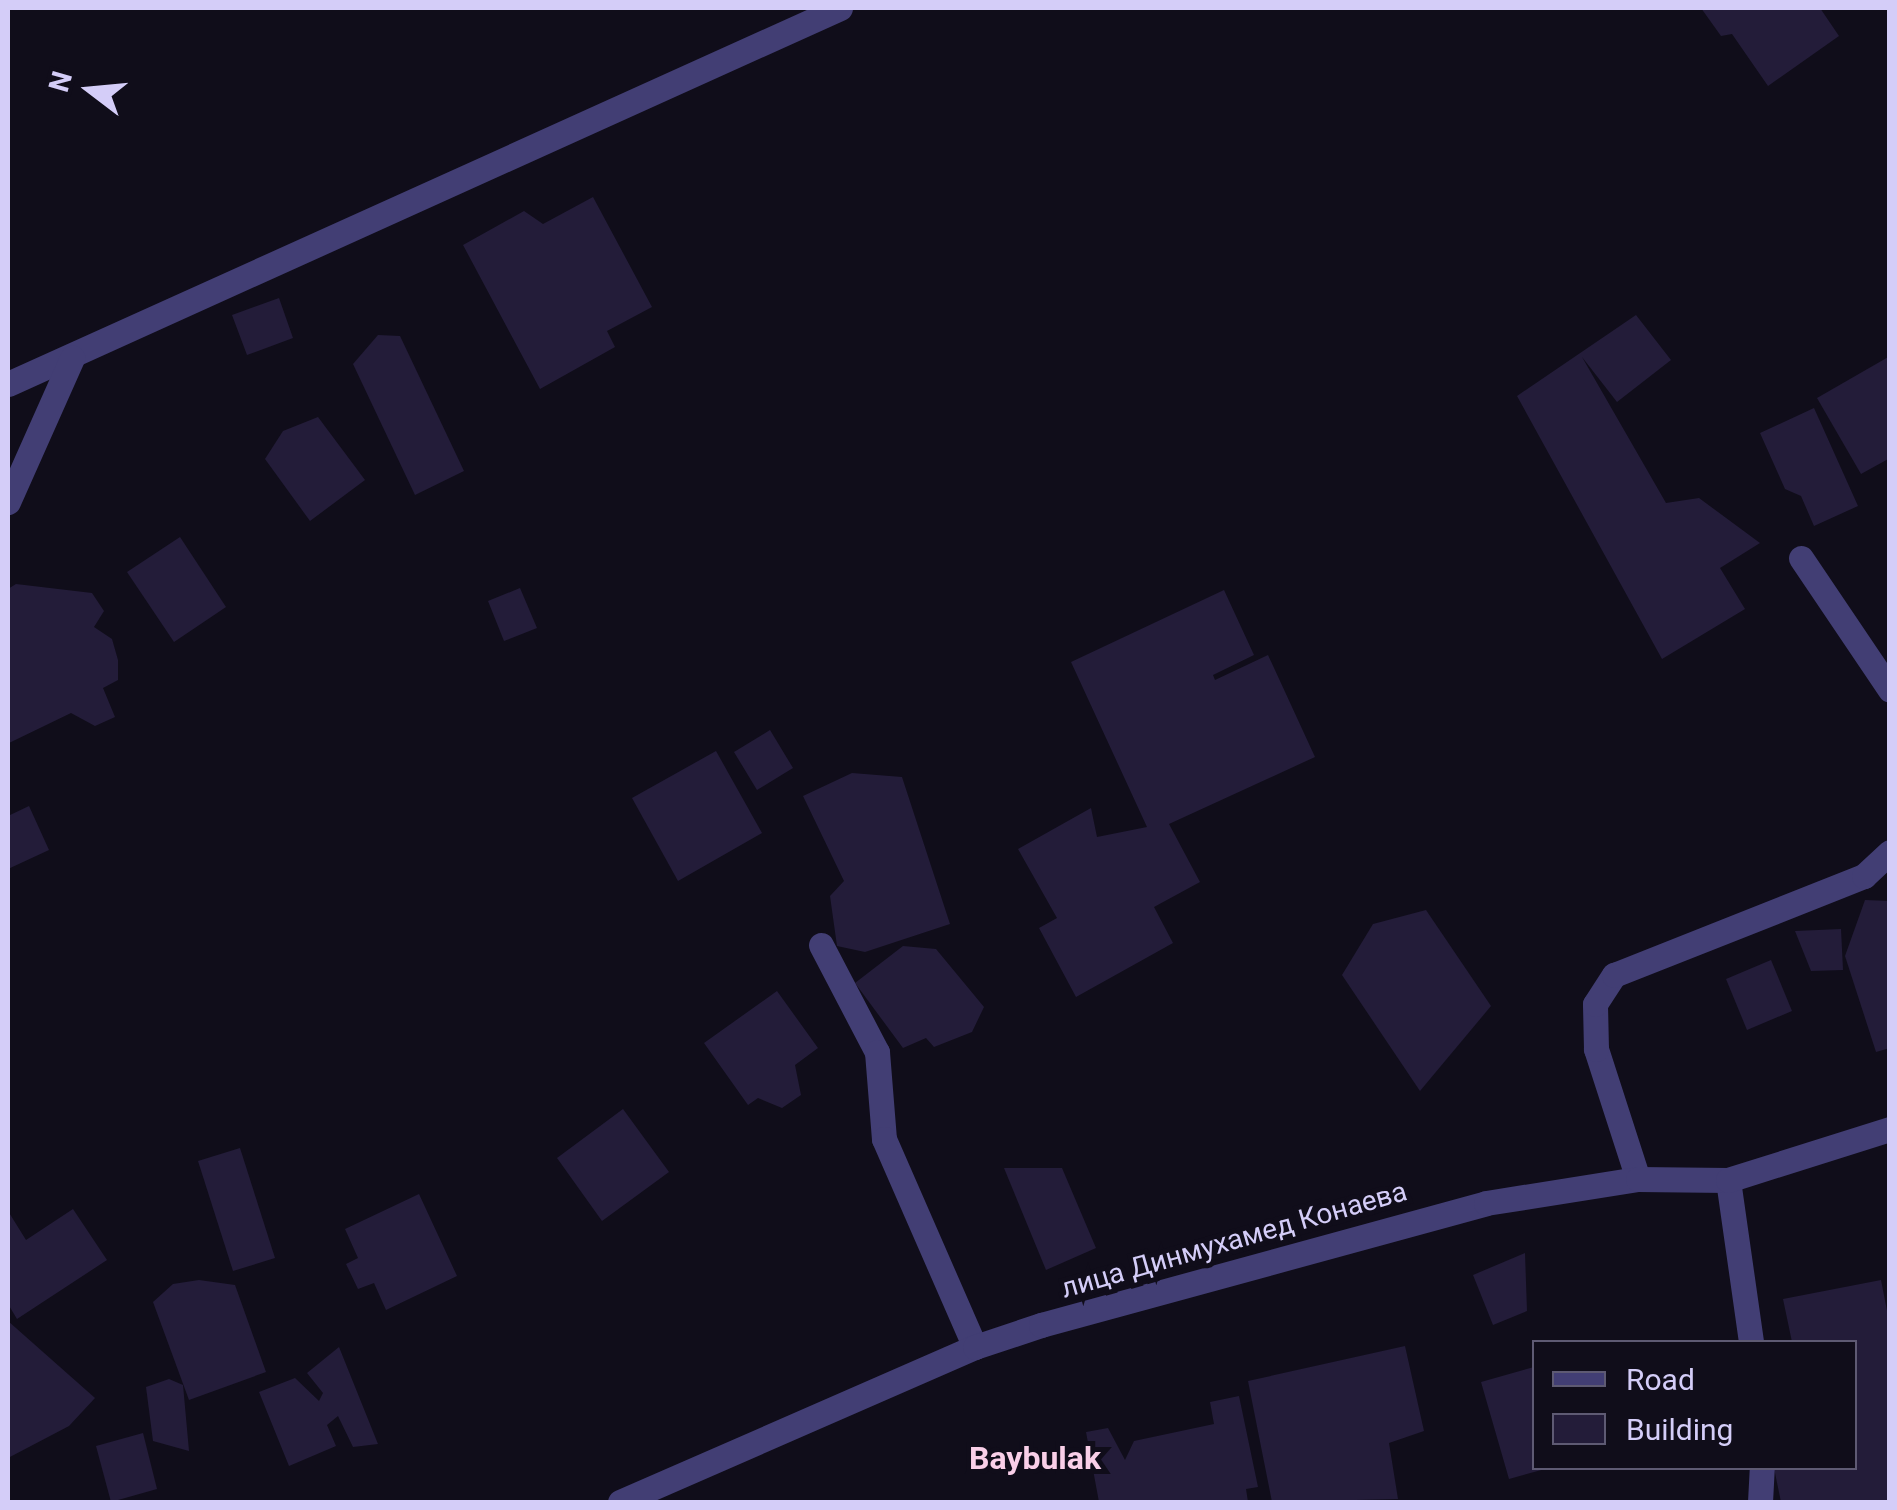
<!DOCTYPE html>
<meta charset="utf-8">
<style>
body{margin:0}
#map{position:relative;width:1897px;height:1510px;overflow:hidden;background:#100d1a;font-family:Roboto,sans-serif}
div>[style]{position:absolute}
.building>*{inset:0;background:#231c39}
.minor>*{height:25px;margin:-12.5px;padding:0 12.5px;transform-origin:12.5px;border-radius:12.5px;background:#423e74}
span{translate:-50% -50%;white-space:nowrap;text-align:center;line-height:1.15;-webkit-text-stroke:10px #100d1a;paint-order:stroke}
.street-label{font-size:28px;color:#d4cdf8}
.quarter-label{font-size:32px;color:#f9cfe8;font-weight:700}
.frame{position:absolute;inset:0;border:10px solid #d4cdf8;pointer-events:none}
.legend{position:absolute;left:1532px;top:1340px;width:325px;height:130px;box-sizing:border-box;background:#100d1a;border:2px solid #5e5a73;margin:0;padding:12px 18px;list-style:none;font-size:30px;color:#d4cdf8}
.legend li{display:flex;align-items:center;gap:20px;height:50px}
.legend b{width:50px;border:2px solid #5e5a73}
.north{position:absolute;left:40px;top:40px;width:100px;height:100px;-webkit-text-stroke:8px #100d1a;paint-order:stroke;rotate:286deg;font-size:28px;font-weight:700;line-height:40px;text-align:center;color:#d4cdf8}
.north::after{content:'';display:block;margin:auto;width:35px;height:45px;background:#d4cdf8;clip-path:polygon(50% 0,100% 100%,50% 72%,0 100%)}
</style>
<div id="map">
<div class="building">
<i style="clip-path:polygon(1701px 8px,1820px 8px,1839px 36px,1768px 86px,1732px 34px,1721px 36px)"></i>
<i style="clip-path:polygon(593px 197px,652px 307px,607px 331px,615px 347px,540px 389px,463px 245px,524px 211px,543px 224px)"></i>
<i style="clip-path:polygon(279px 298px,293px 338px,247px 355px,232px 315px)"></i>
<i style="clip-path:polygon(1636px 315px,1671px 360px,1617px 402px,1582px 357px,1666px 503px,1699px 498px,1760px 543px,1720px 568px,1745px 609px,1662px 659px,1517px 396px)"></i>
<i style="clip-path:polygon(378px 335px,400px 336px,464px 471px,415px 495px,353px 364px)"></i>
<i style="clip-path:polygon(1890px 356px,1890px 458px,1861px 474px,1817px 398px)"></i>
<i style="clip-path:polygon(1814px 408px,1858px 506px,1814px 526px,1801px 496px,1785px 489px,1760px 433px)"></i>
<i style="clip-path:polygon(318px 417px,365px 480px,310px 521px,265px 459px,283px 431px)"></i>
<i style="clip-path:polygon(180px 537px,226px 607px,174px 642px,127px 572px)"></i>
<i style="clip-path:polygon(16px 584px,92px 593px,104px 611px,94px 627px,112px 639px,118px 660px,118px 680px,103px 688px,115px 717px,95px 726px,71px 713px,9px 743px,8px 589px)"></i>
<i style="clip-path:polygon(520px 588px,537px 628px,504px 641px,488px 601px)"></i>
<i style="clip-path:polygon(1224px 590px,1254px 655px,1213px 675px,1215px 680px,1268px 655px,1315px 757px,1169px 824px,1200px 882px,1154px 907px,1173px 943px,1076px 997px,1039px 928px,1057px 918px,1018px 849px,1091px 808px,1097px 837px,1147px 827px,1071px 662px)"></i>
<i style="clip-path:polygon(770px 730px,793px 768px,757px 790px,734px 752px)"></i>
<i style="clip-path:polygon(716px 751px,762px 833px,678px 881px,632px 798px)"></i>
<i style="clip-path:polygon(852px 773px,902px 777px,950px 924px,865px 952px,837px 946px,830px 896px,844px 881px,803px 796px)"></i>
<i style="clip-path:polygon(29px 806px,49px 850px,8px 869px,8px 816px)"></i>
<i style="clip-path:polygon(1865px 900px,1890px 901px,1890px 1048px,1876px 1052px,1845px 956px)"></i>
<i style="clip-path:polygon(1426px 910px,1491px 1006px,1420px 1091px,1342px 975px,1373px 924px)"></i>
<i style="clip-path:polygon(1841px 929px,1843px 970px,1811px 971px,1795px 931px)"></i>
<i style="clip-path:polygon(903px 946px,936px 949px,984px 1007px,972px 1032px,934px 1047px,926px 1038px,903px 1048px,855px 983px)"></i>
<i style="clip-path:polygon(1771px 960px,1792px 1011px,1747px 1030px,1726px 979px)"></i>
<i style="clip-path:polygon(777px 991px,818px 1048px,795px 1065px,801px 1095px,782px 1108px,758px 1098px,748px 1105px,704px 1043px)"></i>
<i style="clip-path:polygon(623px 1109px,669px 1172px,602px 1221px,557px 1158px)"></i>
<i style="clip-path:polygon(240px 1148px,275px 1258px,233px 1271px,198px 1161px)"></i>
<i style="clip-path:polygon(1004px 1168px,1062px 1168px,1096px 1248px,1046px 1270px)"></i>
<i style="clip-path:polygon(419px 1194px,457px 1276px,386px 1310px,374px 1283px,358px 1289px,346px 1264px,358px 1258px,345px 1229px)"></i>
<i style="clip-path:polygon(73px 1209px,107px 1260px,17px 1319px,8px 1304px,8px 1211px,26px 1240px)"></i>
<i style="clip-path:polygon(1525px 1253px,1527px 1311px,1493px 1325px,1473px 1275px)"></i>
<i style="clip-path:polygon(199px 1280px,235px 1285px,266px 1372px,189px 1400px,153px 1302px,173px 1284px)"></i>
<i style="clip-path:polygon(1881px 1280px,1890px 1326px,1890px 1502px,1781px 1502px,1774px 1468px,1854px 1468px,1854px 1342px,1792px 1342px,1783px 1299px)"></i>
<i style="clip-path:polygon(8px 1321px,95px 1398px,69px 1426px,8px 1458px)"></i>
<i style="clip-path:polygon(1405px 1346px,1424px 1431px,1389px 1443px,1398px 1499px,1272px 1502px,1248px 1381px)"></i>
<i style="clip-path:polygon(339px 1347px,378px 1444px,353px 1447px,338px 1416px,327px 1425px,336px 1446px,289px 1466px,259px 1392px,295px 1378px,319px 1401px,323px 1393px,307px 1373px)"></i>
<i style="clip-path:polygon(1534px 1367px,1534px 1468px,1545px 1469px,1509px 1479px,1481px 1382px)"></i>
<i style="clip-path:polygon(169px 1379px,183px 1385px,189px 1451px,153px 1441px,146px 1387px)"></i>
<i style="clip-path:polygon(1239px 1396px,1258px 1487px,1246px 1489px,1248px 1502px,1099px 1502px,1086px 1432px,1108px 1428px,1125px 1460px,1134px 1441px,1214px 1424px,1210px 1402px)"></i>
<i style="clip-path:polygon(143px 1433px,157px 1489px,111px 1502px,96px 1446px)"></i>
</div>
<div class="minor">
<i style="left:8px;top:384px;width:913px;rotate:-24.32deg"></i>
<i style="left:8px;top:502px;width:158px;rotate:-66deg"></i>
<i style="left:1801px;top:558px;width:159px;rotate:56deg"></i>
<i style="left:821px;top:945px;width:121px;rotate:62.4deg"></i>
<i style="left:877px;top:1052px;width:87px;rotate:85.4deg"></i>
<i style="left:884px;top:1139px;width:227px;rotate:66.4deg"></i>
<i style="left:1638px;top:1179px;width:137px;rotate:-107.9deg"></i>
<i style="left:1596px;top:1049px;width:45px;rotate:-91.3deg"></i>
<i style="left:1595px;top:1004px;width:35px;rotate:-57deg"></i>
<i style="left:1614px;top:975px;width:269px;rotate:-21.6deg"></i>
<i style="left:1864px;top:876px;width:35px;rotate:-43deg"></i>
<i style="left:1728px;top:1180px;width:164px;rotate:81.9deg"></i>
<i style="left:620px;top:1502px;width:387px;rotate:-23.6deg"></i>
<i style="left:975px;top:1347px;width:70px;rotate:-18.4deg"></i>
<i style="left:1041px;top:1325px;width:461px;rotate:-15.3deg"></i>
<i style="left:1486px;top:1203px;width:154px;rotate:-9deg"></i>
<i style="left:1638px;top:1179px;width:90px;rotate:0.6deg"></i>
<i style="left:1728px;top:1180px;width:170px;rotate:-17.5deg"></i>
<i style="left:1760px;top:1502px;width:34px;rotate:-87deg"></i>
</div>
<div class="street-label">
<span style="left:1234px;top:1240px;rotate:-16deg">лица Динмухамед Конаева</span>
</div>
<div class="quarter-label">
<span style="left:1035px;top:1458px">Baybulak</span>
</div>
<div class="frame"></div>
<ul class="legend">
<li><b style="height:12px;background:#423e74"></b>Road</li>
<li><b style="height:28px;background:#231c39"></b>Building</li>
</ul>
<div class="north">N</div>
</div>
